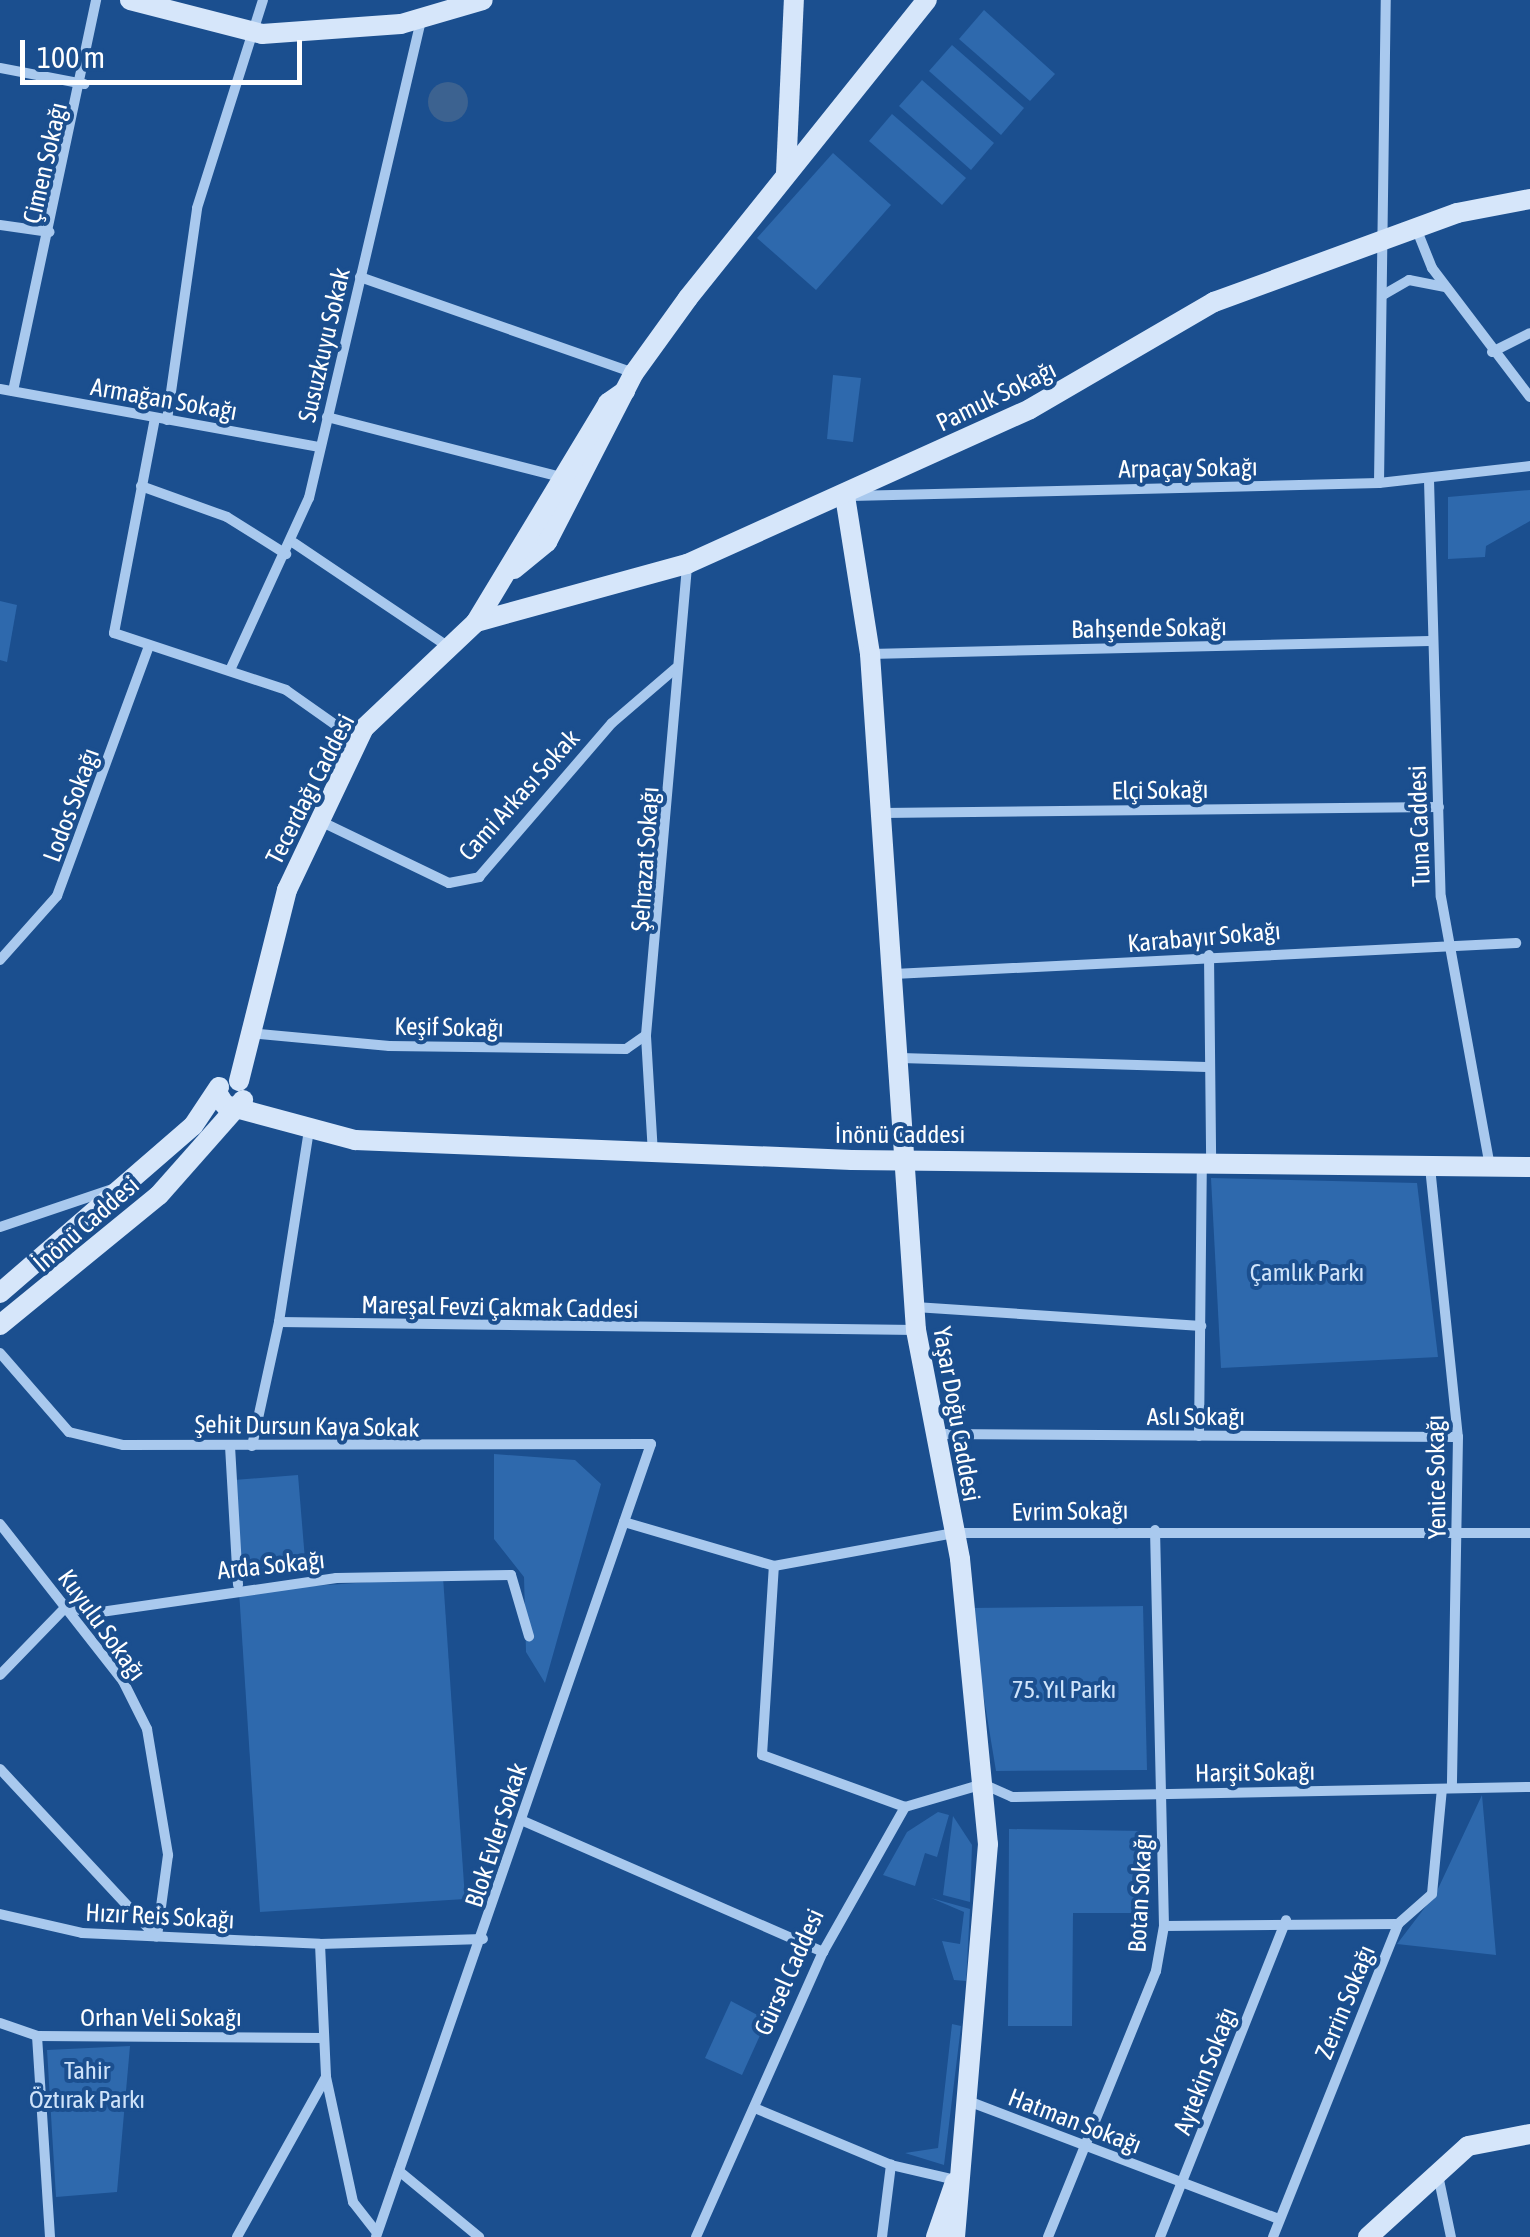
<!DOCTYPE html>
<meta charset="utf-8">
<style>
body{margin:0}
#map{position:relative;width:1530px;height:2237px;overflow:hidden;background:#1b4f8f;font-family:"Asap Condensed",sans-serif}
div>[style]{position:absolute}
.green>*{inset:0;background:#2e69ad}
.water>*{inset:0;background:#3c6290}
.round{border-radius:50%}
.street>*{height:10px;margin:-5px;padding:0 5px;transform-origin:5px;border-radius:5px;background:#a9c9ee}
.secondary>*{height:20px;margin:-10px;padding:0 10px;transform-origin:10px;border-radius:10px;background:#d6e6fa}
span{translate:-50% -50%;white-space:nowrap;text-align:center;line-height:1.15;-webkit-text-stroke:8px #1b4f8f;paint-order:stroke}
.street-label{font-size:25px;color:#fff}
.park-label{font-size:25px;color:#cfe3fa}
.scale{position:absolute;left:20px;top:40px;width:282px;height:45px;box-sizing:border-box;border:5px solid #fff;border-top:0;padding-left:12px;font-size:30px;line-height:35px;white-space:nowrap;color:#fff;-webkit-text-stroke:8px #1b4f8f;paint-order:stroke}
</style>
<div id="map">
<div class="green">
<i style="clip-path:polygon(984px 10px,1055px 74px,1030px 101px,959px 39px)"></i>
<i style="clip-path:polygon(952px 45px,1024px 108px,1001px 135px,929px 71px)"></i>
<i style="clip-path:polygon(922px 80px,994px 143px,971px 170px,899px 106px)"></i>
<i style="clip-path:polygon(892px 114px,966px 178px,942px 205px,869px 141px)"></i>
<i style="clip-path:polygon(833px 153px,891px 205px,816px 290px,757px 238px)"></i>
<i style="clip-path:polygon(833px 375px,861px 378px,853px 442px,827px 439px)"></i>
<i style="clip-path:polygon(1530px 490px,1530px 521px,1486px 546px,1485px 557px,1448px 559px,1448px 497px)"></i>
<i style="clip-path:polygon(0 601px,17px 605px,7px 662px,0 660px)"></i>
<i style="clip-path:polygon(1211px 1178px,1417px 1183px,1438px 1357px,1221px 1368px)"></i>
<i style="clip-path:polygon(494px 1454px,575px 1460px,601px 1484px,545px 1683px,526px 1652px,524px 1577px,494px 1539px)"></i>
<i style="clip-path:polygon(298px 1475px,306px 1572px,242px 1577px,234px 1480px)"></i>
<i style="clip-path:polygon(443px 1577px,465px 1899px,260px 1912px,239px 1591px)"></i>
<i style="clip-path:polygon(1143px 1606px,1147px 1770px,996px 1771px,969px 1608px)"></i>
<i style="clip-path:polygon(1482px 1795px,1496px 1955px,1397px 1944px,1436px 1893px)"></i>
<i style="clip-path:polygon(938px 1812px,949px 1815px,937px 1857px,925px 1853px,915px 1886px,883px 1875px,907px 1832px)"></i>
<i style="clip-path:polygon(953px 1816px,972px 1845px,970px 1902px,943px 1895px)"></i>
<i style="clip-path:polygon(1009px 1829px,1146px 1831px,1145px 1913px,1073px 1913px,1072px 2026px,1008px 2026px)"></i>
<i style="clip-path:polygon(931px 1898px,970px 1909px,966px 1981px,954px 1980px,942px 1941px,960px 1944px,964px 1912px)"></i>
<i style="clip-path:polygon(731px 2001px,767px 2020px,742px 2075px,705px 2058px)"></i>
<i style="clip-path:polygon(952px 2024px,961px 2026px,944px 2165px,905px 2153px,938px 2148px)"></i>
<i style="clip-path:polygon(130px 2046px,117px 2192px,56px 2197px,47px 2050px)"></i>
</div>
<div class="water">
<i class="round" style="left:428px;top:82px;width:40px;height:40px"></i>
</div>
<div class="street">
<i style="left:0;top:68px;width:86px;rotate:10.8deg"></i>
<i style="left:0;top:225px;width:50px;rotate:8deg"></i>
<i style="left:1416px;top:228px;width:43px;rotate:68.2deg"></i>
<i style="left:1432px;top:268px;width:162px;rotate:52.8deg"></i>
<i style="left:360px;top:277px;width:290px;rotate:19.3deg"></i>
<i style="left:1383px;top:295px;width:30px;rotate:-30deg"></i>
<i style="left:1409px;top:280px;width:37px;rotate:11deg"></i>
<i style="left:1492px;top:352px;width:42px;rotate:-26.6deg"></i>
<i style="left:0;top:389px;width:325px;rotate:10.3deg"></i>
<i style="left:13px;top:391px;width:400px;rotate:-78deg"></i>
<i style="left:327px;top:417px;width:245px;rotate:14.4deg"></i>
<i style="left:155px;top:418px;width:219px;rotate:100.8deg"></i>
<i style="left:114px;top:633px;width:181px;rotate:18.3deg"></i>
<i style="left:286px;top:690px;width:87px;rotate:35.2deg"></i>
<i style="left:167px;top:420px;width:214px;rotate:-81.9deg"></i>
<i style="left:197px;top:208px;width:218px;rotate:-72.4deg"></i>
<i style="left:1429px;top:480px;width:417px;rotate:88.4deg"></i>
<i style="left:1441px;top:897px;width:273px;rotate:79.7deg"></i>
<i style="left:1379px;top:483px;width:483px;rotate:-89.2deg"></i>
<i style="left:141px;top:486px;width:91px;rotate:19.8deg"></i>
<i style="left:227px;top:517px;width:70px;rotate:32.1deg"></i>
<i style="left:851px;top:496px;width:528px;rotate:-1.41deg"></i>
<i style="left:1379px;top:483px;width:152px;rotate:-6.4deg"></i>
<i style="left:294px;top:543px;width:187px;rotate:33.9deg"></i>
<i style="left:870px;top:654px;width:560px;rotate:-1.33deg"></i>
<i style="left:231px;top:668px;width:187px;rotate:-65.4deg"></i>
<i style="left:309px;top:498px;width:491px;rotate:-76.8deg"></i>
<i style="left:882px;top:813px;width:557px;rotate:-0.62deg"></i>
<i style="left:320px;top:821px;width:143px;rotate:25.7deg"></i>
<i style="left:449px;top:883px;width:31px;rotate:-11deg"></i>
<i style="left:479px;top:877px;width:203px;rotate:-49.2deg"></i>
<i style="left:612px;top:723px;width:84px;rotate:-40.7deg"></i>
<i style="left:1209px;top:955px;width:208px;rotate:89.4deg"></i>
<i style="left:0;top:960px;width:86px;rotate:-48.3deg"></i>
<i style="left:57px;top:896px;width:266px;rotate:-69.8deg"></i>
<i style="left:894px;top:974px;width:623px;rotate:-2.85deg"></i>
<i style="left:249px;top:1033px;width:141px;rotate:5.3deg"></i>
<i style="left:389px;top:1046px;width:237px;rotate:0.7deg"></i>
<i style="left:626px;top:1049px;width:24px;rotate:-35deg"></i>
<i style="left:901px;top:1058px;width:306px;rotate:1.7deg"></i>
<i style="left:309px;top:1130px;width:194px;rotate:98.9deg"></i>
<i style="left:279px;top:1322px;width:637px;rotate:0.72deg"></i>
<i style="left:653px;top:1154px;width:119px;rotate:-93.4deg"></i>
<i style="left:646px;top:1035px;width:472px;rotate:-85deg"></i>
<i style="left:1430px;top:1167px;width:271px;rotate:84.1deg"></i>
<i style="left:1458px;top:1437px;width:351px;rotate:91deg"></i>
<i style="left:0;top:1227px;width:118px;rotate:-18.7deg"></i>
<i style="left:915px;top:1307px;width:287px;rotate:3.8deg"></i>
<i style="left:0;top:1353px;width:105px;rotate:48.9deg"></i>
<i style="left:69px;top:1432px;width:56px;rotate:13.5deg"></i>
<i style="left:123px;top:1445px;width:528px;rotate:-0.11deg"></i>
<i style="left:651px;top:1444px;width:839px;rotate:109.13deg"></i>
<i style="left:934px;top:1434px;width:524px;rotate:0.33deg"></i>
<i style="left:1199px;top:1436px;width:273px;rotate:-89.4deg"></i>
<i style="left:230px;top:1446px;width:139px;rotate:86.7deg"></i>
<i style="left:252px;top:1446px;width:127px;rotate:-77.7deg"></i>
<i style="left:624px;top:1522px;width:156px;rotate:16.3deg"></i>
<i style="left:0;top:1524px;width:199px;rotate:51.9deg"></i>
<i style="left:123px;top:1681px;width:54px;rotate:63.4deg"></i>
<i style="left:147px;top:1729px;width:128px;rotate:80.5deg"></i>
<i style="left:168px;top:1855px;width:82px;rotate:97.7deg"></i>
<i style="left:0;top:1675px;width:95px;rotate:-45.9deg"></i>
<i style="left:66px;top:1607px;width:29px;rotate:12deg"></i>
<i style="left:94px;top:1613px;width:245px;rotate:-8.2deg"></i>
<i style="left:336px;top:1578px;width:175px;rotate:-1deg"></i>
<i style="left:511px;top:1575px;width:64px;rotate:73.6deg"></i>
<i style="left:0;top:1769px;width:229px;rotate:47deg"></i>
<i style="left:905px;top:1807px;width:152px;rotate:-160deg"></i>
<i style="left:762px;top:1755px;width:189px;rotate:-86.4deg"></i>
<i style="left:774px;top:1566px;width:183px;rotate:-10.4deg"></i>
<i style="left:954px;top:1533px;width:576px"></i>
<i style="left:521px;top:1820px;width:330px;rotate:23.6deg"></i>
<i style="left:0;top:1914px;width:84px;rotate:13deg"></i>
<i style="left:82px;top:1933px;width:238px;rotate:2.6deg"></i>
<i style="left:320px;top:1944px;width:133px;rotate:87.4deg"></i>
<i style="left:326px;top:2077px;width:183px;rotate:119.1deg"></i>
<i style="left:1164px;top:1926px;width:234px;rotate:-0.5deg"></i>
<i style="left:320px;top:1944px;width:163px;rotate:-1.8deg"></i>
<i style="left:0;top:2023px;width:39px;rotate:19deg"></i>
<i style="left:37px;top:2036px;width:287px;rotate:0.4deg"></i>
<i style="left:37px;top:2036px;width:201px;rotate:86.3deg"></i>
<i style="left:326px;top:2077px;width:128px;rotate:77.8deg"></i>
<i style="left:353px;top:2202px;width:39px;rotate:52deg"></i>
<i style="left:968px;top:2101px;width:333px;rotate:20.8deg"></i>
<i style="left:757px;top:2109px;width:145px;rotate:22.7deg"></i>
<i style="left:891px;top:2165px;width:67px;rotate:13deg"></i>
<i style="left:399px;top:2171px;width:104px;rotate:39.5deg"></i>
<i style="left:1438px;top:2175px;width:63px;rotate:78.2deg"></i>
<i style="left:696px;top:2237px;width:312px;rotate:-66deg"></i>
<i style="left:823px;top:1952px;width:167px;rotate:-60.5deg"></i>
<i style="left:905px;top:1807px;width:81px;rotate:-16.4deg"></i>
<i style="left:983px;top:1784px;width:32px;rotate:24deg"></i>
<i style="left:1012px;top:1797px;width:518px;rotate:-1.11deg"></i>
<i style="left:882px;top:2237px;width:73px;rotate:-82.9deg"></i>
<i style="left:1048px;top:2237px;width:287px;rotate:-67.9deg"></i>
<i style="left:1156px;top:1971px;width:46px;rotate:-79.9deg"></i>
<i style="left:1164px;top:1926px;width:396px;rotate:-91.3deg"></i>
<i style="left:1160px;top:2237px;width:341px;rotate:-68.3deg"></i>
<i style="left:1273px;top:2237px;width:337px;rotate:-68.2deg"></i>
<i style="left:1398px;top:1924px;width:45px;rotate:-41.4deg"></i>
<i style="left:1432px;top:1894px;width:105px;rotate:-84.6deg"></i>
</div>
<div class="secondary">
<i style="left:130px;top:0;width:136px;rotate:14.4deg"></i>
<i style="left:262px;top:34px;width:139px;rotate:-4.1deg"></i>
<i style="left:401px;top:24px;width:85px;rotate:-16.3deg"></i>
<i style="left:786px;top:173px;width:173px;rotate:-87.4deg"></i>
<i style="left:845px;top:496px;width:160px;rotate:81deg"></i>
<i style="left:870px;top:654px;width:678px;rotate:86.11deg"></i>
<i style="left:916px;top:1330px;width:233px;rotate:79.1deg"></i>
<i style="left:960px;top:1559px;width:286px;rotate:84.4deg"></i>
<i style="left:988px;top:1844px;width:394px;rotate:94.8deg"></i>
<i style="left:514px;top:569px;width:43px;rotate:-39.3deg"></i>
<i style="left:547px;top:542px;width:190px;rotate:-62.8deg"></i>
<i style="left:634px;top:373px;width:92px;rotate:-54.2deg"></i>
<i style="left:688px;top:298px;width:382px;rotate:-51.3deg"></i>
<i style="left:476px;top:622px;width:219px;rotate:-15.4deg"></i>
<i style="left:687px;top:564px;width:376px;rotate:-24.3deg"></i>
<i style="left:1030px;top:409px;width:213px;rotate:-30.2deg"></i>
<i style="left:1214px;top:302px;width:259px;rotate:-20.1deg"></i>
<i style="left:1457px;top:213px;width:74px;rotate:-10.9deg"></i>
<i style="left:239px;top:1081px;width:197px;rotate:-75.9deg"></i>
<i style="left:287px;top:890px;width:179px;rotate:-64.6deg"></i>
<i style="left:364px;top:728px;width:154px;rotate:-43.4deg"></i>
<i style="left:476px;top:622px;width:256px;rotate:-58.9deg"></i>
<i style="left:608px;top:403px;width:21px;rotate:-35deg"></i>
<i style="left:218px;top:1094px;width:13px;rotate:58deg"></i>
<i style="left:225px;top:1105px;width:135px;rotate:15.1deg"></i>
<i style="left:355px;top:1140px;width:497px;rotate:2.3deg"></i>
<i style="left:852px;top:1160px;width:678px;rotate:0.59deg"></i>
<i style="left:0;top:1293px;width:255px;rotate:-40.9deg"></i>
<i style="left:193px;top:1126px;width:47px;rotate:-56.3deg"></i>
<i style="left:0;top:1325px;width:205px;rotate:-39.3deg"></i>
<i style="left:159px;top:1195px;width:127px;rotate:-48.5deg"></i>
<i style="left:936px;top:2237px;width:58px;rotate:-70.9deg"></i>
<i style="left:1368px;top:2237px;width:135px;rotate:-42.3deg"></i>
<i style="left:1468px;top:2146px;width:63px;rotate:-11deg"></i>
</div>
<div class="street-label">
<span style="left:45px;top:163px;rotate:-77deg">Çimen Sokağı</span>
<span style="left:324px;top:345px;rotate:-77deg">Susuzkuyu Sokak</span>
<span style="left:996px;top:396px;rotate:-26deg">Pamuk Sokağı</span>
<span style="left:164px;top:399px;rotate:10deg">Armağan Sokağı</span>
<span style="left:1188px;top:468px;rotate:-1deg">Arpaçay Sokağı</span>
<span style="left:1149px;top:628px;rotate:-1deg">Bahşende Sokağı</span>
<span style="left:310px;top:789px;rotate:-63deg">Tecerdağı Caddesi</span>
<span style="left:1160px;top:790px;rotate:-1deg">Elçi Sokağı</span>
<span style="left:519px;top:795px;rotate:-48deg">Cami Arkası Sokak</span>
<span style="left:71px;top:805px;rotate:-70deg">Lodos Sokağı</span>
<span style="left:1419px;top:826px;rotate:-92deg">Tuna Caddesi</span>
<span style="left:645px;top:859px;rotate:-86deg">Şehrazat Sokağı</span>
<span style="left:1204px;top:937px;rotate:-5deg">Karabayır Sokağı</span>
<span style="left:449px;top:1027px;rotate:1deg">Keşif Sokağı</span>
<span style="left:900px;top:1134px">İnönü Caddesi</span>
<span style="left:86px;top:1224px;rotate:-41deg">İnönü Caddesi</span>
<span style="left:500px;top:1307px;rotate:1deg">Mareşal Fevzi Çakmak Caddesi</span>
<span style="left:957px;top:1414px;rotate:80deg">Yaşar Doğu Caddesi</span>
<span style="left:1196px;top:1416px">Aslı Sokağı</span>
<span style="left:307px;top:1426px;rotate:1deg">Şehit Dursun Kaya Sokak</span>
<span style="left:1436px;top:1477px;rotate:-91deg">Yenice Sokağı</span>
<span style="left:1070px;top:1511px;rotate:-1deg">Evrim Sokağı</span>
<span style="left:271px;top:1565px;rotate:-6deg">Arda Sokağı</span>
<span style="left:102px;top:1625px;rotate:54deg">Kuyulu Sokağı</span>
<span style="left:1255px;top:1772px;rotate:-1deg">Harşit Sokağı</span>
<span style="left:496px;top:1835px;rotate:-72deg">Blok Evler Sokak</span>
<span style="left:1140px;top:1893px;rotate:-87deg">Botan Sokağı</span>
<span style="left:160px;top:1916px;rotate:3deg">Hızır Reis Sokağı</span>
<span style="left:789px;top:1972px;rotate:-66deg">Gürsel Caddesi</span>
<span style="left:1345px;top:2002px;rotate:-68deg">Zerrin Sokağı</span>
<span style="left:161px;top:2017px">Orhan Veli Sokağı</span>
<span style="left:1205px;top:2071px;rotate:-69deg">Aytekin Sokağı</span>
<span style="left:1075px;top:2121px;rotate:21deg">Hatman Sokağı</span>
</div>
<div class="park-label">
<span style="left:1307px;top:1272px">Çamlık Parkı</span>
<span style="left:1064px;top:1689px">75. Yıl Parkı</span>
<span style="left:87px;top:2085px">Tahir<br>Öztırak Parkı</span>
</div>
<div class="scale">100 m</div>
</div>
